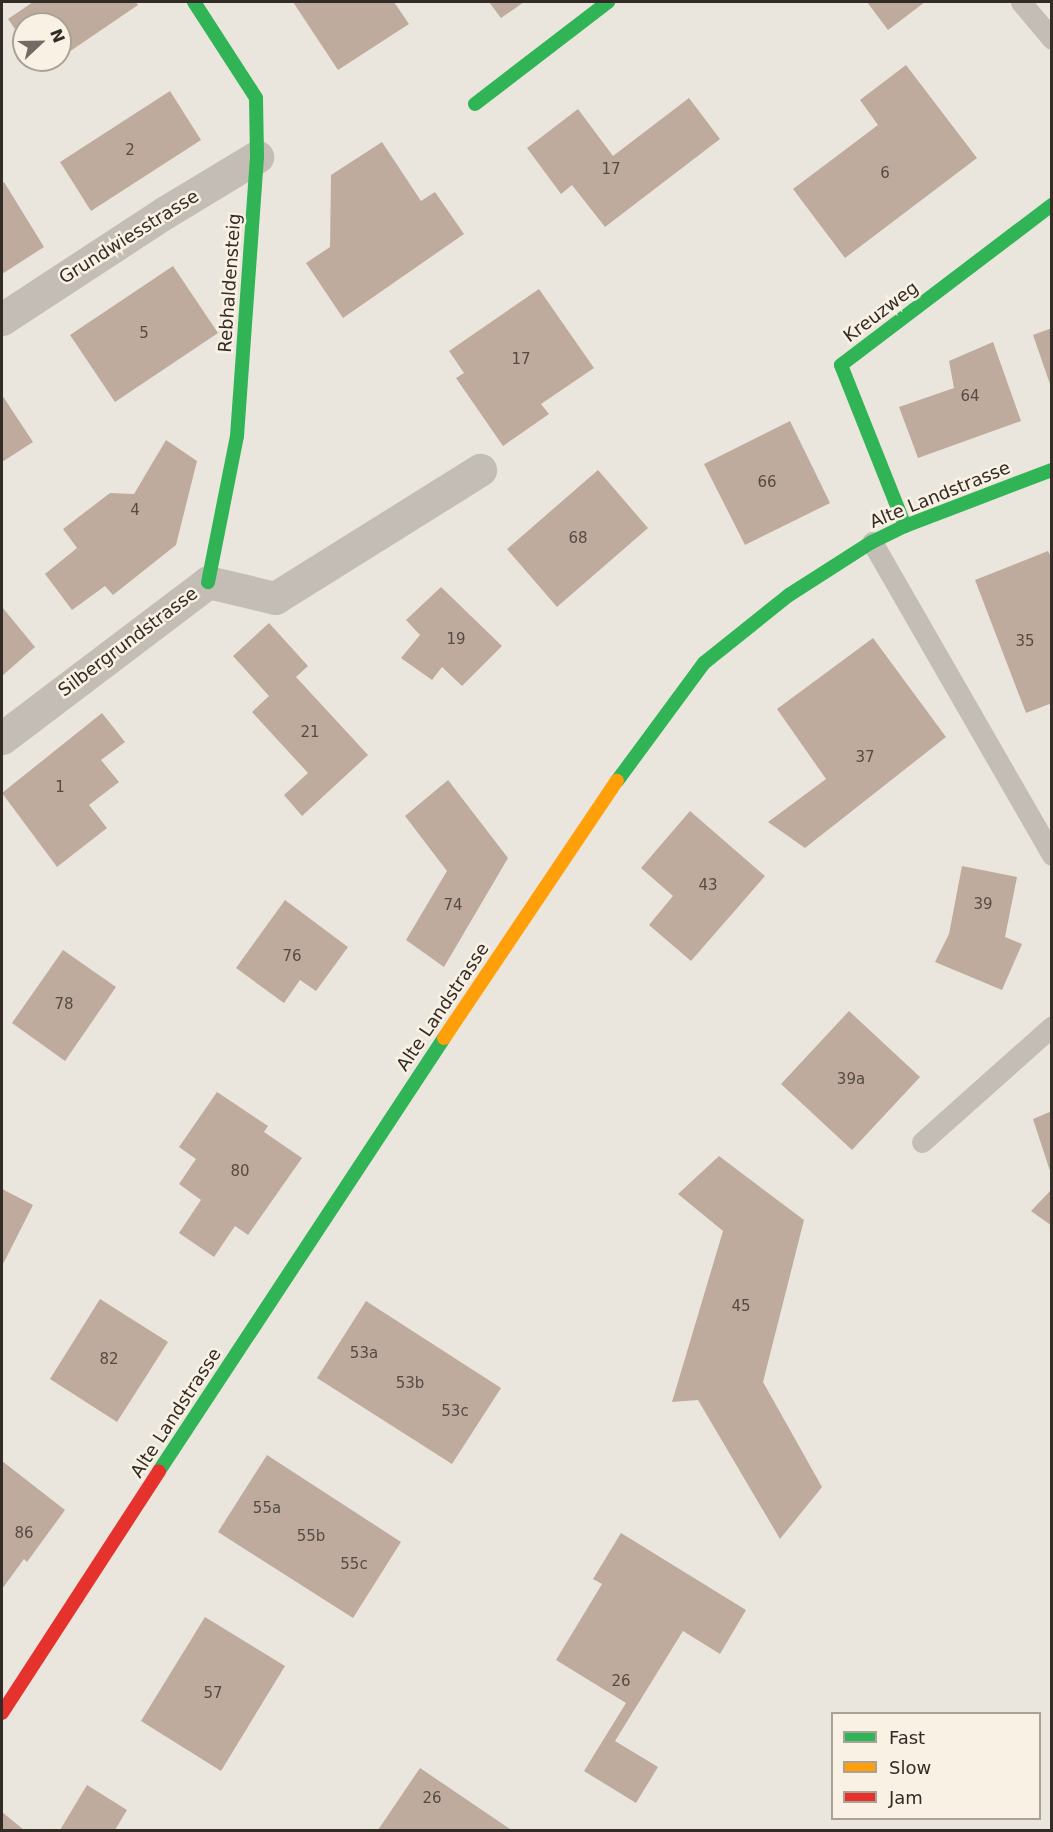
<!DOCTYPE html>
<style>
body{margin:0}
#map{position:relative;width:1053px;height:1832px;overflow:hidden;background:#ebe6dd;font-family:"DejaVu Sans",sans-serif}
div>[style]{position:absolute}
.building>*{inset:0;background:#beab9e}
.lane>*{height:21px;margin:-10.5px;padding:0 10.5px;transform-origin:10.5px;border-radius:10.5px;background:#c4bdb6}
.street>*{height:33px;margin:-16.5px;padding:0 16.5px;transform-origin:16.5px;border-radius:16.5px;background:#c4bdb6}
.fast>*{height:14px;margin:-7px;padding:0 7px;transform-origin:7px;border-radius:7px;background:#30b455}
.slow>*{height:14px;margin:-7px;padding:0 7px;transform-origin:7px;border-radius:7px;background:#ff9f0a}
.jam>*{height:14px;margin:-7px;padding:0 7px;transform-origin:7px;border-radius:7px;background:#e5322d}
span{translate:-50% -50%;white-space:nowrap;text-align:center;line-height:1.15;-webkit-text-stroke:5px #f9f1e3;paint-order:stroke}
.number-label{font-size:15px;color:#564b43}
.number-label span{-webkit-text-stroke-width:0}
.street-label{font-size:18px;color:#332b25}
.frame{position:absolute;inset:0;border:3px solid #332b25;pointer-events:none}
.legend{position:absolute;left:831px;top:1712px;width:210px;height:108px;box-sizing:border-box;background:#f9f1e3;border:2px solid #aaa297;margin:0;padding:8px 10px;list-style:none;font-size:18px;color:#332b25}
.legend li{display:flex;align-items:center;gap:12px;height:30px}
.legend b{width:30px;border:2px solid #aaa297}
.north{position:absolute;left:12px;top:12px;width:60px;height:60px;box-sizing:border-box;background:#f9f1e3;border:2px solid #aaa297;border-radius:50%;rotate:68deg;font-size:16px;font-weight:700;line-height:24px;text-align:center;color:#332b25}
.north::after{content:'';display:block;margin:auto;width:21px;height:27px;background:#736c65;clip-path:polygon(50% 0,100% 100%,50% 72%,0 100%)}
</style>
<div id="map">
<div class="building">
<i style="clip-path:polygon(33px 2px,136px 2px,138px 5px,66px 54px,63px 49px,60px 51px,60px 24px,24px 24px,24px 42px,8px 19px)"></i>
<i style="clip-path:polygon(293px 2px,394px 2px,409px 24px,338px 70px)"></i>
<i style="clip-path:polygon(489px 2px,524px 2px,501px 18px)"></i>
<i style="clip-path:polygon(867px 2px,925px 2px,888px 30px)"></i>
<i style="clip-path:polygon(906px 65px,977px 158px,845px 258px,793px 189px,878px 125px,860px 100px)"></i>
<i style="clip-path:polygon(170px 91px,201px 140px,91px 211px,60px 162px)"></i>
<i style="clip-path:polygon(689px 98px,720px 139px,605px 227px,572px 185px,561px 194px,527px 148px,578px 109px,613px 156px)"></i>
<i style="clip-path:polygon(382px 142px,421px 201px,435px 192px,464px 234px,343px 318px,306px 263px,330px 247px,331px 175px)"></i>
<i style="clip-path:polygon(4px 182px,44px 247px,2px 274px,2px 184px)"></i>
<i style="clip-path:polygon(173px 266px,218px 333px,115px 402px,70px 335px)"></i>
<i style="clip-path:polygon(539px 289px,594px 368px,541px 404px,549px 414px,503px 446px,456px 378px,464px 373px,449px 351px)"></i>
<i style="clip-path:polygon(1052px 328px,1052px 387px,1051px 387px,1033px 335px)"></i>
<i style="clip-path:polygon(993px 342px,1021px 421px,918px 458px,899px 407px,954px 388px,949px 361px)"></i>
<i style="clip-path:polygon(2px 395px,33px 442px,2px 462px)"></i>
<i style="clip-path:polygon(790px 421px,830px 503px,745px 545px,704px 464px)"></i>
<i style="clip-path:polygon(166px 440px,197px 461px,176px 545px,113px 595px,105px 586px,72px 610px,45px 574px,77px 548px,63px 529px,110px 493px,134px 494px)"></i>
<i style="clip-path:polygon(598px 470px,648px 528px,557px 607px,507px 549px)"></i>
<i style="clip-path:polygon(1048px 551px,1052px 559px,1052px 703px,1026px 713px,975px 580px)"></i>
<i style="clip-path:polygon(441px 587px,502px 646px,462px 686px,442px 667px,432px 680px,401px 658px,420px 635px,406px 620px)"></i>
<i style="clip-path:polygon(2px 607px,35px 647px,2px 676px)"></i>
<i style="clip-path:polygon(269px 623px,308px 666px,296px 677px,368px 755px,302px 816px,284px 795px,308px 773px,252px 712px,269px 696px,233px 656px)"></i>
<i style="clip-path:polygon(873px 638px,946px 737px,805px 848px,768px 822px,826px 779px,777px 709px)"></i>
<i style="clip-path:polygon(102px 713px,125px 742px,101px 760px,119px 782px,89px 805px,107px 828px,57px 867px,2px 793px)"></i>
<i style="clip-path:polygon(448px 780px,508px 858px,444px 967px,406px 940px,447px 871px,405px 816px)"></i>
<i style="clip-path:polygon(690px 811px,765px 876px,691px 961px,649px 925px,673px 896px,641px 868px)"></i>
<i style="clip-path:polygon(962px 866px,1017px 877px,1005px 937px,1022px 944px,1002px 990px,935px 962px,949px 934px)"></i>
<i style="clip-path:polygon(285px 900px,348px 947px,316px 991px,300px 980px,284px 1003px,236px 968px)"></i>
<i style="clip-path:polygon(63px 950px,116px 987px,65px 1061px,12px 1023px)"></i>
<i style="clip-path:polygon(849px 1011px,920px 1077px,852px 1150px,781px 1084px)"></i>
<i style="clip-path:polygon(217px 1092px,268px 1126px,264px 1132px,302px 1158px,248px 1235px,235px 1226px,214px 1257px,179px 1233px,201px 1200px,179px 1184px,196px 1159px,179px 1147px)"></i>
<i style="clip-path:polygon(1052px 1111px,1052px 1174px,1051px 1174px,1033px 1119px)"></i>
<i style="clip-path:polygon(719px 1156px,804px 1220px,763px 1382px,822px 1487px,780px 1539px,698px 1400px,672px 1402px,723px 1231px,678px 1194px)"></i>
<i style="clip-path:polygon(2px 1189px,33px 1205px,2px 1266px)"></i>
<i style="clip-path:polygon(1052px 1189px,1052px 1226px,1031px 1211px)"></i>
<i style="clip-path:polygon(100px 1299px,168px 1342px,117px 1422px,50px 1379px)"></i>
<i style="clip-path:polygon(366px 1301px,501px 1388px,452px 1464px,317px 1378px)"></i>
<i style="clip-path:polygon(267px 1455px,401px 1542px,353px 1618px,218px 1532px)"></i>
<i style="clip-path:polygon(2px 1461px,65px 1510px,27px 1562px,24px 1559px,2px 1589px)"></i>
<i style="clip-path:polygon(621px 1533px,746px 1610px,720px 1654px,683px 1631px,615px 1741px,658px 1767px,636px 1803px,584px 1771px,626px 1703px,556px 1660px,602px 1584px,593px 1579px)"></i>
<i style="clip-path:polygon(205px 1617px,285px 1666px,221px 1771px,141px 1721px)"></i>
<i style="clip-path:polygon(420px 1768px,510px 1829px,509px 1830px,378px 1830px)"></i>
<i style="clip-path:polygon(87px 1785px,127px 1810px,115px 1830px,60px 1830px)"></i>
<i style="clip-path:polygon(2px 1812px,24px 1830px,2px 1830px)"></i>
</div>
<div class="lane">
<i style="left:1021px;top:2px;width:48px;rotate:50deg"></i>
<i style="left:872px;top:542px;width:361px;rotate:60.1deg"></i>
<i style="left:922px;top:1142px;width:174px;rotate:-41.7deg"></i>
</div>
<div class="street">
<i style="left:2px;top:319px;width:194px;rotate:-33.2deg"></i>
<i style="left:164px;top:213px;width:109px;rotate:-31.1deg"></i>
<i style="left:2px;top:738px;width:258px;rotate:-37.1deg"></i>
<i style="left:208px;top:582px;width:69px;rotate:13.4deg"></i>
<i style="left:275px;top:598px;width:242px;rotate:-32deg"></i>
</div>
<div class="fast">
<i style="left:194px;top:2px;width:114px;rotate:57.1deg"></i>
<i style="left:256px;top:98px;width:59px;rotate:89deg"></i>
<i style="left:257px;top:157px;width:280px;rotate:94.1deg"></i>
<i style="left:237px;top:436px;width:149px;rotate:101.2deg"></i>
<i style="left:475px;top:104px;width:168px;rotate:-37.5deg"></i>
<i style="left:905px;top:526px;width:173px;rotate:-111.7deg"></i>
<i style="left:841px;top:365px;width:265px;rotate:-37.2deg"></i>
<i style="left:617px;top:781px;width:147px;rotate:-53.6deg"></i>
<i style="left:704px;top:663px;width:109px;rotate:-38.7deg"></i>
<i style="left:789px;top:595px;width:98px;rotate:-32.6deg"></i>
<i style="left:872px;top:542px;width:37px;rotate:-26deg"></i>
<i style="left:905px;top:526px;width:157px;rotate:-20.9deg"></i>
<i style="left:159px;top:1471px;width:518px;rotate:-56.65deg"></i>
</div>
<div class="slow">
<i style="left:444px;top:1038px;width:310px;rotate:-56.1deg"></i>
</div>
<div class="jam">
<i style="left:2px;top:1713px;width:288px;rotate:-57deg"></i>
</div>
<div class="number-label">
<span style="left:130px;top:151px">2</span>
<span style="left:611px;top:170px">17</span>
<span style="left:885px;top:174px">6</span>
<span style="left:144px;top:334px">5</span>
<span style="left:521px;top:360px">17</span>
<span style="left:970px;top:397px">64</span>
<span style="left:767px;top:483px">66</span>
<span style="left:135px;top:511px">4</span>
<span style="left:578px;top:539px">68</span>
<span style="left:456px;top:640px">19</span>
<span style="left:1025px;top:642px">35</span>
<span style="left:310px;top:733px">21</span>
<span style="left:865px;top:758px">37</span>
<span style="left:60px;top:788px">1</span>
<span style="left:708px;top:886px">43</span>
<span style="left:983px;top:905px">39</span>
<span style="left:453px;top:906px">74</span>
<span style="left:292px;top:957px">76</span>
<span style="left:64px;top:1005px">78</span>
<span style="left:851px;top:1080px">39a</span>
<span style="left:240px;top:1172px">80</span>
<span style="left:741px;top:1307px">45</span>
<span style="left:364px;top:1354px">53a</span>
<span style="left:109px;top:1360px">82</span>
<span style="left:410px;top:1384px">53b</span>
<span style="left:455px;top:1412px">53c</span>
<span style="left:267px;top:1509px">55a</span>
<span style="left:24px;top:1534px">86</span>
<span style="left:311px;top:1537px">55b</span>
<span style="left:354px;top:1565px">55c</span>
<span style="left:621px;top:1682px">26</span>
<span style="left:213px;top:1694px">57</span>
<span style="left:432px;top:1799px">26</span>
</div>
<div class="street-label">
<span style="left:129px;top:237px;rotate:-32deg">Grundwiesstrasse</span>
<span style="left:230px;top:283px;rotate:-86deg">Rebhaldensteig</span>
<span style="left:881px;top:312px;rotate:-37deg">Kreuzweg</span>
<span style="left:940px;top:495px;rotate:-22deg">Alte Landstrasse</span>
<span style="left:128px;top:642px;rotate:-37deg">Silbergrundstrasse</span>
<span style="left:443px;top:1007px;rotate:-56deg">Alte Landstrasse</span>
<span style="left:176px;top:1413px;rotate:-57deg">Alte Landstrasse</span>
</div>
<div class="frame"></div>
<ul class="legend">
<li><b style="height:8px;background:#30b455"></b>Fast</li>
<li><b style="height:8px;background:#ff9f0a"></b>Slow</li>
<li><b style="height:8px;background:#e5322d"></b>Jam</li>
</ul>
<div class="north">N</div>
</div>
